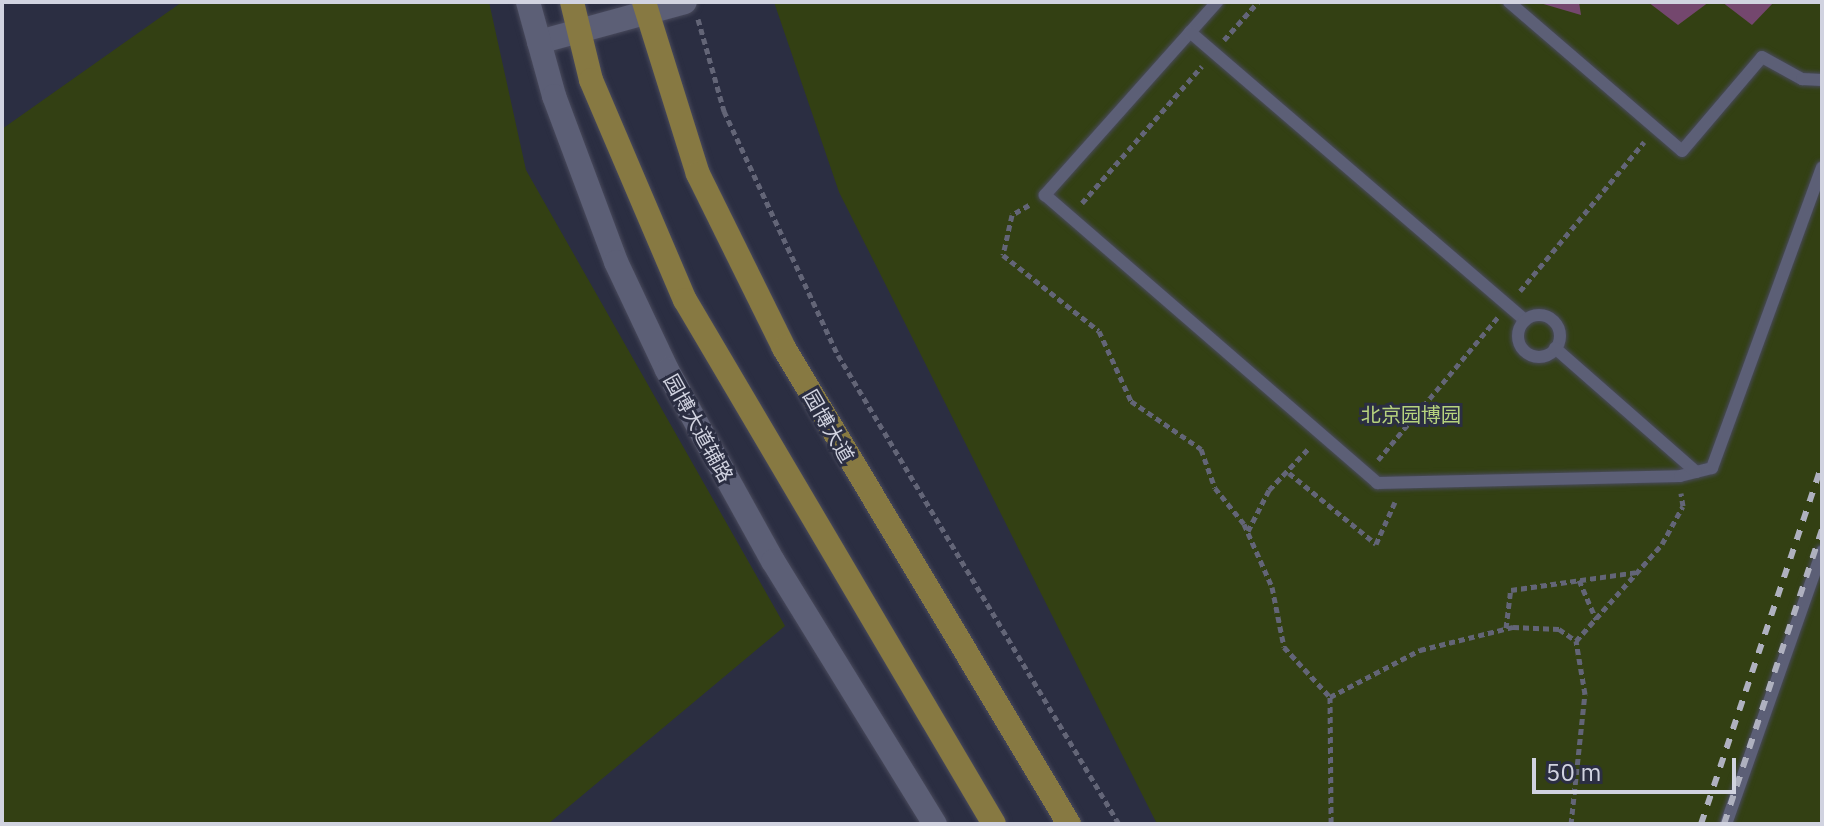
<!DOCTYPE html>
<meta charset="utf-8">
<style>
body{margin:0}
#map{position:relative;width:1824px;height:826px;overflow:hidden;background:#2b2e42;font-family:"IBM Plex Sans","Noto Sans SC",sans-serif}
div>[style]{position:absolute}
.green>*{inset:0;background:#334013}
.building>*{inset:0;background:#74476e}
.path>*{height:5px;margin-top:-2.5px;transform-origin:0;background:repeating-linear-gradient(90deg,#636577 0 6px,transparent 0 10px)}
.roads{filter:drop-shadow(0 0 2px #494a5c) drop-shadow(0 0 2px #494a5c)}
.service>*{height:12px;margin:-6px;padding:0 6px;transform-origin:6px;border-radius:6px;background:#5c5f76}
.service>.ring{margin:-6px;padding:0;box-sizing:content-box;background:none;border:12px solid #5c5f76;border-radius:50%}
.minor>*{height:24px;margin:-12px;padding:0 12px;transform-origin:12px;border-radius:12px;background:#5c5f76}
.tertiary>*{height:24px;margin:-12px;padding:0 12px;transform-origin:12px;border-radius:12px;background:#5c5f76}
.primary>*{height:24px;margin:-12px;padding:0 12px;transform-origin:12px;border-radius:12px;background:#877942}
.rail>*{height:6px;margin-top:-3px;transform-origin:0;background:repeating-linear-gradient(90deg,#afb1bf 0 10px,transparent 0 20px)}
span{translate:-50% -50%;white-space:nowrap;text-align:center;line-height:1.15;-webkit-text-stroke:6px #2b2e42;paint-order:stroke}
.park-label{font-size:20px;color:#b6d27e}
.street-label{font-size:20px;color:#d1d3e0}
.frame{position:absolute;inset:0;border:4px solid #d1d3e0;pointer-events:none}
.scale{position:absolute;left:1532px;top:758px;width:204px;height:36px;box-sizing:border-box;border:4px solid #d1d3e0;border-top:0;padding-left:10px;font-size:24px;line-height:28px;white-space:nowrap;color:#d1d3e0;-webkit-text-stroke:6px #2b2e42;paint-order:stroke}
</style>
<div id="map">
<div class="green">
<i style="clip-path:polygon(182px 2px,489px 2px,526px 170px,785px 626px,548px 824px,2px 824px,2px 129px)"></i>
<i style="clip-path:polygon(774px 2px,1822px 2px,1822px 824px,1157px 824px,839px 192px)"></i>
</div>
<div class="building">
<i style="clip-path:polygon(1540px 2px,1579px 2px,1581px 15px,1540px 3px)"></i>
<i style="clip-path:polygon(1648px 2px,1709px 2px,1678px 25px)"></i>
<i style="clip-path:polygon(1722px 2px,1774px 2px,1752px 25px)"></i>
</div>
<div class="path">
<i style="left:698px;top:19px;width:96px;rotate:74.2deg"></i>
<i style="left:724px;top:111px;width:269px;rotate:65deg"></i>
<i style="left:838px;top:355px;width:547px;rotate:59.07deg"></i>
<i style="left:1224px;top:40px;width:51px;rotate:-48.2deg"></i>
<i style="left:1082px;top:203px;width:182px;rotate:-48.8deg"></i>
<i style="left:1029px;top:205px;width:20px;rotate:150deg"></i>
<i style="left:1012px;top:215px;width:41px;rotate:102.7deg"></i>
<i style="left:1003px;top:255px;width:122px;rotate:38.4deg"></i>
<i style="left:1099px;top:331px;width:77px;rotate:65.4deg"></i>
<i style="left:1131px;top:401px;width:85px;rotate:34.4deg"></i>
<i style="left:1201px;top:449px;width:41px;rotate:70.3deg"></i>
<i style="left:1215px;top:488px;width:46px;rotate:51.1deg"></i>
<i style="left:1244px;top:524px;width:69px;rotate:66deg"></i>
<i style="left:1272px;top:587px;width:61px;rotate:78.7deg"></i>
<i style="left:1284px;top:647px;width:68px;rotate:47.4deg"></i>
<i style="left:1330px;top:697px;width:127px;rotate:89.5deg"></i>
<i style="left:1520px;top:291px;width:194px;rotate:-50.2deg"></i>
<i style="left:1378px;top:460px;width:187px;rotate:-50deg"></i>
<i style="left:1289px;top:473px;width:112px;rotate:39.2deg"></i>
<i style="left:1376px;top:544px;width:46px;rotate:-65.7deg"></i>
<i style="left:1248px;top:531px;width:46px;rotate:-62.9deg"></i>
<i style="left:1269px;top:490px;width:59px;rotate:-46.4deg"></i>
<i style="left:1579px;top:580px;width:43px;rotate:66.4deg"></i>
<i style="left:1506px;top:628px;width:38px;rotate:-83deg"></i>
<i style="left:1511px;top:590px;width:127px;rotate:-8.1deg"></i>
<i style="left:1330px;top:697px;width:102px;rotate:-27.6deg"></i>
<i style="left:1420px;top:650px;width:96px;rotate:-13.9deg"></i>
<i style="left:1513px;top:627px;width:46px;rotate:2.5deg"></i>
<i style="left:1559px;top:629px;width:21px;rotate:35deg"></i>
<i style="left:1571px;top:824px;width:131px;rotate:-83.9deg"></i>
<i style="left:1585px;top:694px;width:54px;rotate:-99.6deg"></i>
<i style="left:1576px;top:641px;width:130px;rotate:-48.4deg"></i>
<i style="left:1662px;top:544px;width:43px;rotate:-61.1deg"></i>
<i style="left:1683px;top:506px;width:13px;rotate:-99deg"></i>
</div>
<div class="roads">
<div class="service">
<i style="left:1217px;top:2px;width:259px;rotate:131.7deg"></i>
<i style="left:1045px;top:195px;width:440px;rotate:40.9deg"></i>
<i style="left:1377px;top:483px;width:303px;rotate:-1.3deg"></i>
<i style="left:1680px;top:476px;width:33px;rotate:-14deg"></i>
<i style="left:1712px;top:468px;width:320px;rotate:-69.9deg"></i>
<i style="left:1509px;top:2px;width:228px;rotate:40.7deg"></i>
<i style="left:1682px;top:151px;width:123px;rotate:-49.6deg"></i>
<i style="left:1762px;top:57px;width:46px;rotate:28.8deg"></i>
<i style="left:1802px;top:79px;width:20px;rotate:3deg"></i>
<i style="left:1190px;top:32px;width:442px;rotate:40.7deg"></i>
<i class="ring" style="left:1518px;top:315px;width:30px;height:30px"></i>
<i style="left:1555px;top:348px;width:188px;rotate:41.3deg"></i>
<i style="left:1726px;top:824px;width:289px;rotate:-70.6deg"></i>
</div>
<div class="minor">
<i style="left:539px;top:42px;width:151px;rotate:-15.3deg"></i>
</div>
<div class="tertiary">
<i style="left:528px;top:2px;width:98px;rotate:74.5deg"></i>
<i style="left:554px;top:96px;width:177px;rotate:69.5deg"></i>
<i style="left:616px;top:262px;width:119px;rotate:64.7deg"></i>
<i style="left:667px;top:370px;width:218px;rotate:61deg"></i>
<i style="left:773px;top:561px;width:309px;rotate:58.4deg"></i>
</div>
<div class="primary">
<i style="left:572px;top:2px;width:80px;rotate:76.3deg"></i>
<i style="left:591px;top:80px;width:239px;rotate:66.9deg"></i>
<i style="left:685px;top:300px;width:608px;rotate:59.47deg"></i>
<i style="left:644px;top:2px;width:180px;rotate:72.6deg"></i>
<i style="left:698px;top:174px;width:194px;rotate:63.7deg"></i>
<i style="left:784px;top:348px;width:555px;rotate:59.09deg"></i>
</div>
</div>
<div class="rail">
<i style="left:1701px;top:824px;width:380px;rotate:-71.4deg"></i>
<i style="left:1724px;top:824px;width:311px;rotate:-71.6deg"></i>
</div>
<div class="park-label">
<span style="left:1411px;top:414px">北京园博园</span>
</div>
<div class="street-label">
<span style="left:829px;top:426px;rotate:60deg">园博大道</span>
<span style="left:699px;top:428px;rotate:61deg">园博大道辅路</span>
</div>
<div class="frame"></div>
<div class="scale">50 m</div>
</div>
